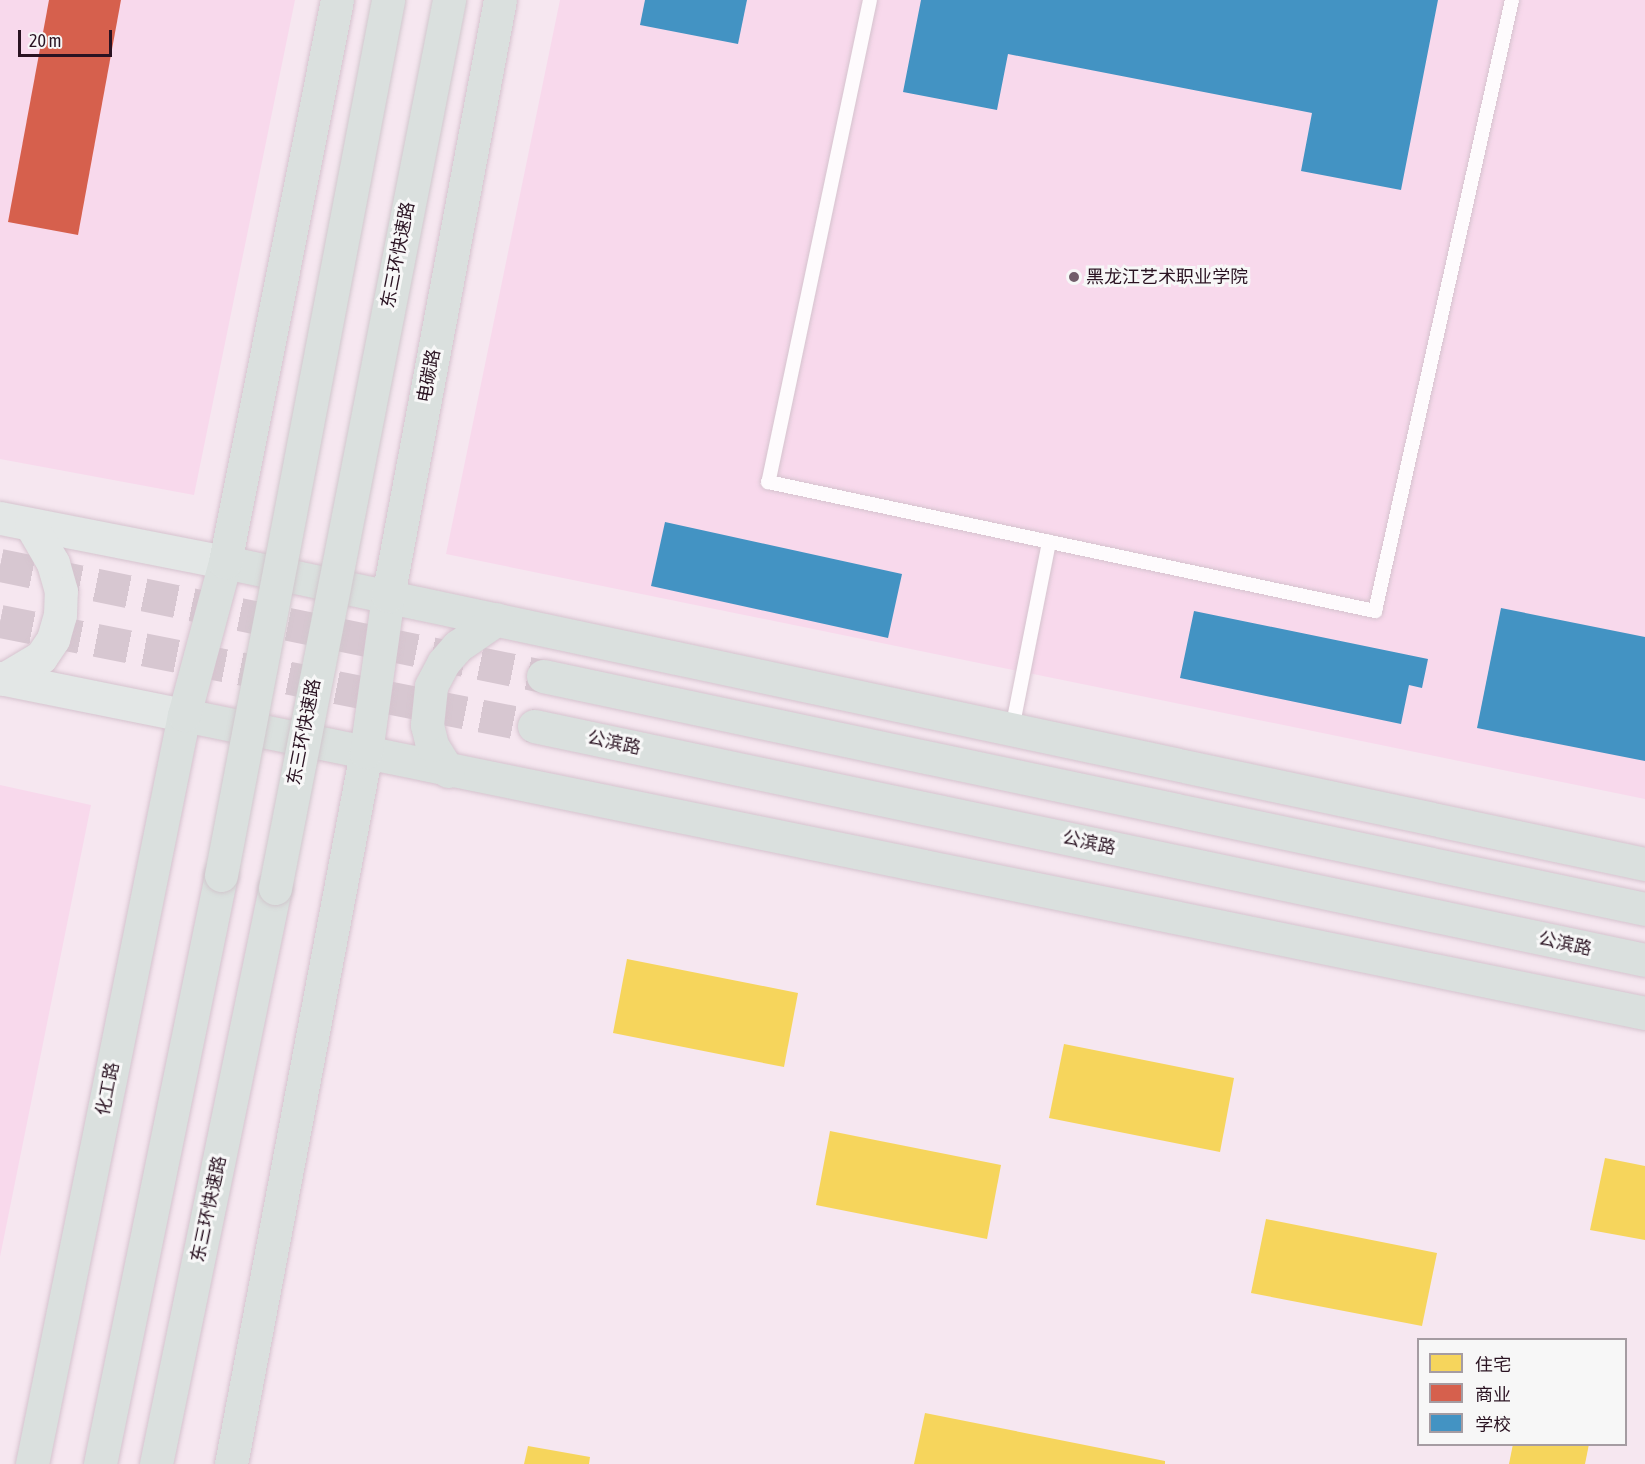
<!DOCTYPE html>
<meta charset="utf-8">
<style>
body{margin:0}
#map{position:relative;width:1645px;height:1464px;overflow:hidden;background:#f6e7f0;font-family:"Asap Condensed","Noto Sans SC",sans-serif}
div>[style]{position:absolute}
.built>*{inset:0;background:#f8d9ec}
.homes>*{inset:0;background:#f6d55c}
.shops>*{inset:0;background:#d6604d}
.schools>*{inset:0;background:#4393c3}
.trunk-tunnel>*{height:33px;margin-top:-16.5px;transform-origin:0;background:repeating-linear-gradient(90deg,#d7c7d1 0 33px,transparent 0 49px)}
.roads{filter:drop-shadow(0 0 2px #d5c3ce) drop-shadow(0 0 2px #d5c3ce)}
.service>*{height:14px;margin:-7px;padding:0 7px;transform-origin:7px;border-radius:7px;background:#fefbfd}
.primary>*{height:33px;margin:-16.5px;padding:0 16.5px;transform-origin:16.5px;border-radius:16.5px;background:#e3e7e6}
.trunk>*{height:33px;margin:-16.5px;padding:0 16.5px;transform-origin:16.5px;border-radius:16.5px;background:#dae0de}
.bridges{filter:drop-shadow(0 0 2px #d1c7cd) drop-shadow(0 0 2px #d1c7cd)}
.trunk-bridge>*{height:33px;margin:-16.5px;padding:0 16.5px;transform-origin:16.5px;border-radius:16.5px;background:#dae0de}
.dots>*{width:16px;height:16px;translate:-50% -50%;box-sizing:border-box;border:3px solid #f7f7f7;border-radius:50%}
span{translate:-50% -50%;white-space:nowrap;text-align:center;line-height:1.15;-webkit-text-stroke:6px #f7f7f7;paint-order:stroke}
.street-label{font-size:18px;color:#2a1322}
.poi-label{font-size:18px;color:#2a1322}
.left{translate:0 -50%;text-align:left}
.legend{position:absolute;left:1417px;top:1338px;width:210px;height:108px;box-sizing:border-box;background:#f7f7f7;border:2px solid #a59ca2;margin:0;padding:8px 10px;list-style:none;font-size:18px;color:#2a1322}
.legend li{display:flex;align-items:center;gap:12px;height:30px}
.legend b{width:30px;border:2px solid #a59ca2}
.scale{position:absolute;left:18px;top:30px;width:94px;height:27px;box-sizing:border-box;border:3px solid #2a1322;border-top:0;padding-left:8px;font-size:18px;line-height:21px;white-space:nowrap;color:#2a1322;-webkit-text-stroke:4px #f7f7f7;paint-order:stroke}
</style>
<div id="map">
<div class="built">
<i style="clip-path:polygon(0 0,295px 0,194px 495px,0 459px)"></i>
<i style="clip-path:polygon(560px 0,1645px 0,1645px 799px,446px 554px)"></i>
<i style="clip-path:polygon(0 785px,91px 805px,0 1257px)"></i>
</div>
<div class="homes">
<i style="clip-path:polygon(627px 959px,798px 993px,784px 1067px,613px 1033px)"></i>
<i style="clip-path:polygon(1064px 1044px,1234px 1078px,1220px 1152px,1049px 1118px)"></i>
<i style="clip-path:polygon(830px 1131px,1001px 1165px,987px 1239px,816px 1205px)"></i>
<i style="clip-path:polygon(1605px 1158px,1645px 1166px,1645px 1240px,1590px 1230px)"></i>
<i style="clip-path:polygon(1266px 1219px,1437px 1253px,1422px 1326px,1251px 1293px)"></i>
<i style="clip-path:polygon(925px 1413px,1165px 1461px,1165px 1464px,914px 1464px)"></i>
<i style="clip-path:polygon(1513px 1444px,1589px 1444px,1585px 1464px,1509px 1464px)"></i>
<i style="clip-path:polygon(528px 1446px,590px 1457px,589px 1464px,524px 1464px)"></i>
</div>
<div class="shops">
<i style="clip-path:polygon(49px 0,121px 0,78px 235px,8px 222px)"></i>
</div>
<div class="schools">
<i style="clip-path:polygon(645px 0,747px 0,738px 44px,640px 25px)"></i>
<i style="clip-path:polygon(921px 0,1438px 0,1401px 190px,1301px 171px,1312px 113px,1008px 54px,997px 110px,903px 92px)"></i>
<i style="clip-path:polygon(665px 522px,902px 574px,888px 638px,651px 586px)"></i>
<i style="clip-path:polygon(1501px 608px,1645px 637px,1645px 761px,1477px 728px)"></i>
<i style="clip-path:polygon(1194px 611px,1428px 659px,1422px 688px,1409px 685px,1401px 724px,1180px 678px)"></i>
</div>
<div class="trunk-tunnel">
<i style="left:0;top:565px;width:554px;rotate:11.55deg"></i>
<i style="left:0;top:621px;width:544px;rotate:11.12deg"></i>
</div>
<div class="roads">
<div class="service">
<i style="left:870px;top:0;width:493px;rotate:101.9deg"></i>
<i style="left:768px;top:482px;width:621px;rotate:12deg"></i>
<i style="left:1375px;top:611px;width:626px;rotate:-77.36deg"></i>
<i style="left:1012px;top:729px;width:191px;rotate:-78.8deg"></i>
</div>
<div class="primary">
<i style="left:0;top:518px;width:229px;rotate:11.1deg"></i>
<i style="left:0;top:678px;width:188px;rotate:11.4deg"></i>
<i style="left:4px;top:679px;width:43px;rotate:-30.7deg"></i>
<i style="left:41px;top:657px;width:22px;rotate:-56deg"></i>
<i style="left:53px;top:639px;width:25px;rotate:-74deg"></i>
<i style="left:60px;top:615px;width:24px;rotate:-88deg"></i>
<i style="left:61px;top:591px;width:29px;rotate:-106deg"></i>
<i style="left:53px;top:563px;width:44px;rotate:-120.1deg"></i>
</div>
<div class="trunk">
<i style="left:225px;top:562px;width:1452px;rotate:12.01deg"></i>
<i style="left:543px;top:676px;width:1126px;rotate:11.94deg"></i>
<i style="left:184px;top:715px;width:1491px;rotate:11.53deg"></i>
<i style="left:534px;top:726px;width:1135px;rotate:11.89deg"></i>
<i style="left:448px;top:771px;width:31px;rotate:-122deg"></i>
<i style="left:432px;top:745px;width:21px;rotate:-104deg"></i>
<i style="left:427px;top:725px;width:39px;rotate:-84deg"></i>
<i style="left:431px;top:686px;width:26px;rotate:-62deg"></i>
<i style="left:443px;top:663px;width:23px;rotate:-49deg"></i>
<i style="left:458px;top:646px;width:47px;rotate:-34.7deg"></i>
<i style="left:32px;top:1464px;width:764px;rotate:-78.53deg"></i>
<i style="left:184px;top:715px;width:158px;rotate:-75deg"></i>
<i style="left:225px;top:562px;width:573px;rotate:-78.73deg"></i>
<i style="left:100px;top:1464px;width:601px;rotate:-78.39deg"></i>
<i style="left:156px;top:1464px;width:588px;rotate:-78.33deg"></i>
<i style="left:231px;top:1464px;width:725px;rotate:-79.26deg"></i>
<i style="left:366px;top:752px;width:158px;rotate:-82deg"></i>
<i style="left:388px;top:596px;width:606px;rotate:-79.36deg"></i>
</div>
</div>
<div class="bridges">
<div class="trunk-bridge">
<i style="left:221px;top:875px;width:891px;rotate:-79.19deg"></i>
<i style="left:275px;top:888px;width:905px;rotate:-78.91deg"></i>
</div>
</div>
<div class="dots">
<i style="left:1074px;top:277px;background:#715d6a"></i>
</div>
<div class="street-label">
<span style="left:398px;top:255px;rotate:-79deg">东三环快速路</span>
<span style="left:429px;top:376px;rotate:-79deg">电碳路</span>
<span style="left:304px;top:732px;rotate:-79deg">东三环快速路</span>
<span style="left:614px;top:743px;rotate:12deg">公滨路</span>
<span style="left:1089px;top:843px;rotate:12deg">公滨路</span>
<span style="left:1565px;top:944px;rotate:12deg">公滨路</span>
<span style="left:108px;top:1089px;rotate:-79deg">化工路</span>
<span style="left:209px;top:1209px;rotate:-78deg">东三环快速路</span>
</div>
<div class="poi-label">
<span class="left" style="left:1086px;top:277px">黑龙江艺术职业学院</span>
</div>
<ul class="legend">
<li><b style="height:16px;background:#f6d55c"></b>住宅</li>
<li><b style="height:16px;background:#d6604d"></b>商业</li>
<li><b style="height:16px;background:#4393c3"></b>学校</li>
</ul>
<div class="scale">20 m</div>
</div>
